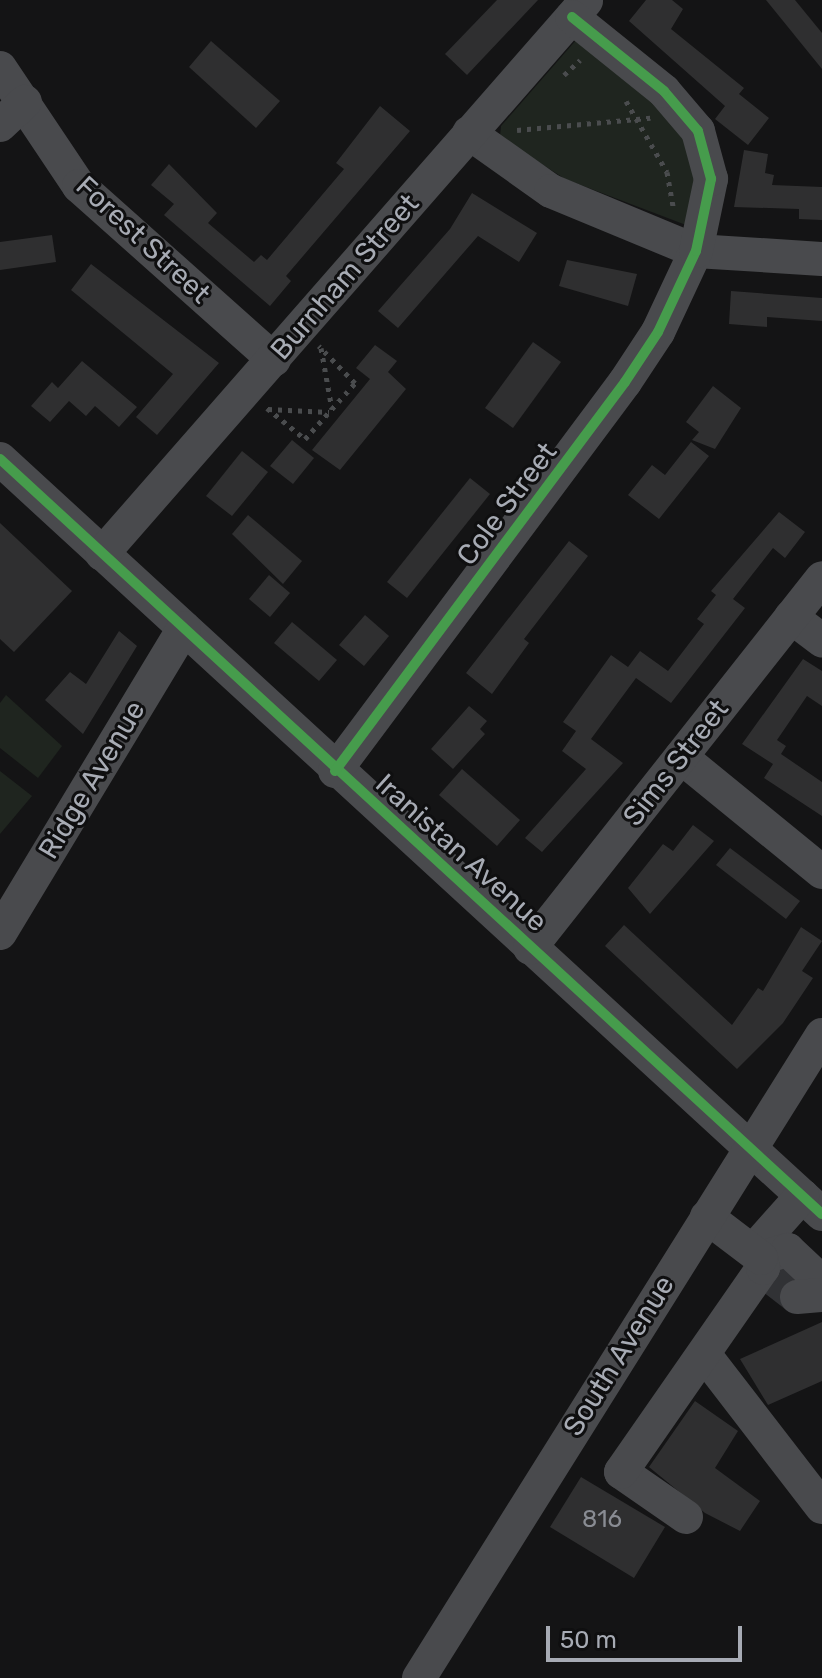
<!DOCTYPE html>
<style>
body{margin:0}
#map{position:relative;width:822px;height:1678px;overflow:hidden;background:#141415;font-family:Rubik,sans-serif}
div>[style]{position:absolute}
.green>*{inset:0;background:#1f251f}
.building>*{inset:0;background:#2f2f30}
.minor-tunnel>*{height:34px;margin-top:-17px;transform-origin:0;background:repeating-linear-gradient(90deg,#313235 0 34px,transparent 0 51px)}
.path>*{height:5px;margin-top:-2.5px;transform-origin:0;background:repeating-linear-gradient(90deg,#4a4c4e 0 4px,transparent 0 10px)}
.minor>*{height:34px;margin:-17px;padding:0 17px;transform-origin:17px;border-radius:17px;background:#494a4d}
.cycleway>*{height:10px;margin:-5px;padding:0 5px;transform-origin:5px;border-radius:5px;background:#469c4c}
span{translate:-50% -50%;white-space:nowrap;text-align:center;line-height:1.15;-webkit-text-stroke:6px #0f0f10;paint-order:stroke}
.number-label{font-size:24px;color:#898c93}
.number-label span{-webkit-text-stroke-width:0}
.street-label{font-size:28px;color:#a7abb4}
.scale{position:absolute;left:546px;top:1626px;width:196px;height:36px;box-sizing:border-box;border:4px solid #a7abb4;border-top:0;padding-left:10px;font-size:24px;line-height:28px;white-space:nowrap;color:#a7abb4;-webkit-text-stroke:6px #0f0f10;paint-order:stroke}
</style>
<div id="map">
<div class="green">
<i style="clip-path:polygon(577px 39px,680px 121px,699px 162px,686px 225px,565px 179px,500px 137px,501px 126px)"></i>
<i style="clip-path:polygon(6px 695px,62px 746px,38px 778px,0 748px,0 703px)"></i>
<i style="clip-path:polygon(0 771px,32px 796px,0 834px)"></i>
</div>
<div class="building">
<i style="clip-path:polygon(497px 0,538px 0,467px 75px,445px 54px)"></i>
<i style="clip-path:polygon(646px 0,672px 0,683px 9px,671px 29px,744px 88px,739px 94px,769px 118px,748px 145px,715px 119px,725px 106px,629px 21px)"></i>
<i style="clip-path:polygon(766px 0,795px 0,822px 33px,822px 69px)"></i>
<i style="clip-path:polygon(211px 41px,280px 101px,256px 128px,189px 67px)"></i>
<i style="clip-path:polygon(380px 106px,410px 131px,286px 276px,291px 281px,270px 306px,164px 215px,174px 204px,151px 185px,169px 164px,217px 213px,208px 223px,254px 262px,261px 255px,267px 260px,344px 169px,336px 163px)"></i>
<i style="clip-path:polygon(744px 150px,768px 154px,765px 173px,774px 175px,772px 185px,822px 187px,822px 220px,799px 219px,799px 209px,734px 207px)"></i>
<i style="clip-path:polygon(472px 193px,537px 233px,519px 262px,478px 236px,398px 328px,378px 311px,450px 229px)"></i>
<i style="clip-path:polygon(52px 235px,56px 262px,0 270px,0 242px)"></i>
<i style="clip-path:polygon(567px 260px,637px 274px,628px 306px,559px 286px)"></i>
<i style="clip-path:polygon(91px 264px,219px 363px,157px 435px,136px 417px,173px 374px,71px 290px)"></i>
<i style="clip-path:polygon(731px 291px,822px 298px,822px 321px,767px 317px,767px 327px,729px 324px)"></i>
<i style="clip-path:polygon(533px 342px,561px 362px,513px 428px,485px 408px)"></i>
<i style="clip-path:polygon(375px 345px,397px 361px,388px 372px,406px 389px,340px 470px,312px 450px,370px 379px,356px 368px)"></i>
<i style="clip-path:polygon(82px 361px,137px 407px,119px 427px,95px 406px,86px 416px,69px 401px,50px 422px,31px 406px,52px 382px,58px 388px)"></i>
<i style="clip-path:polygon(713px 386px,741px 408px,715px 449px,692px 440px,699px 432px,686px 422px)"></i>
<i style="clip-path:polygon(292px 440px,314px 458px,293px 484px,270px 466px)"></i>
<i style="clip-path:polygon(691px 442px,709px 456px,659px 519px,628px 495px,652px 465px,665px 475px)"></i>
<i style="clip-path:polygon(242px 451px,268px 472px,232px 516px,206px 496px)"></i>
<i style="clip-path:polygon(470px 478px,490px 494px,407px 598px,387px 582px)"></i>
<i style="clip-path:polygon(779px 512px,805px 532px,785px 558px,773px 548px,733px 599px,745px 608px,671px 703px,636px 678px,591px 739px,623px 763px,542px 852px,525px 838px,586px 769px,562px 751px,576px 731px,563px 722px,611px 655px,628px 667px,640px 651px,668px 671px,704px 624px,697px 619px,716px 595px,711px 591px)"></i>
<i style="clip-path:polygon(248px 515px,302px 561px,283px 584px,232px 534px)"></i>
<i style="clip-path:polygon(0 523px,72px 591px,14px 652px,0 639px)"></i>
<i style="clip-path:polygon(569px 541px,588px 556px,524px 639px,529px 643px,492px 694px,466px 673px)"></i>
<i style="clip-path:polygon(269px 575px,290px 593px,270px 617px,249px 599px)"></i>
<i style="clip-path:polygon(365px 615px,389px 636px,364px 666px,339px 645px)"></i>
<i style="clip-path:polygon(292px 622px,337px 660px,319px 681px,274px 643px)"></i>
<i style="clip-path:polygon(119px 631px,137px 646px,83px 734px,45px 700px,70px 672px,86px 684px)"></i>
<i style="clip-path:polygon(803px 659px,822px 671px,822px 706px,807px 696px,777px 740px,786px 746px,781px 754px,822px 782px,822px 816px,764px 778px,773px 764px,742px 744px)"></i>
<i style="clip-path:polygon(469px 706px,487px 721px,480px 729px,485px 734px,453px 769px,431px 749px)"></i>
<i style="clip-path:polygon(462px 769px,520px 820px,497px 846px,439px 795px)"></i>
<i style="clip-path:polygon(693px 825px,714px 841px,650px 914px,628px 888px,663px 844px,673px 851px)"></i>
<i style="clip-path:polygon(730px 848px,800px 901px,786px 919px,716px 865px)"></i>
<i style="clip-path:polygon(624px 925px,732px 1025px,758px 988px,763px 991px,801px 927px,822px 941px,802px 971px,813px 978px,783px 1023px,737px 1069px,605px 946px)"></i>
<i style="clip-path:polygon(822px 1322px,822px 1381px,768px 1405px,740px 1359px)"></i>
<i style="clip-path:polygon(695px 1401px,738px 1431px,715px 1468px,760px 1501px,740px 1531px,705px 1513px,649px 1467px)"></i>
<i style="clip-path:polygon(581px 1477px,665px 1527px,634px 1578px,550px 1527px)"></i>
</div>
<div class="minor-tunnel">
<i style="left:773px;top:1278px;width:31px;rotate:38deg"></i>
</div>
<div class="path">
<i style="left:564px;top:75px;width:22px;rotate:-43deg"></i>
<i style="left:626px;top:101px;width:82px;rotate:60deg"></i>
<i style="left:667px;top:172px;width:36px;rotate:80deg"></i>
<i style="left:517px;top:130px;width:134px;rotate:-5.2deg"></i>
<i style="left:321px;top:348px;width:62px;rotate:79.8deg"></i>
<i style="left:267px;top:408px;width:49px;rotate:39.2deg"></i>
<i style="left:305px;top:439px;width:75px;rotate:-48.2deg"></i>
<i style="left:355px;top:383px;width:52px;rotate:-134.2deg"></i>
<i style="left:268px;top:409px;width:61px;rotate:2.8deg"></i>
</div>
<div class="minor">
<i style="left:0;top:68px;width:142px;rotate:56.2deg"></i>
<i style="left:79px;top:186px;width:261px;rotate:41.7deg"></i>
<i style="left:0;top:125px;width:34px;rotate:-43deg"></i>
<i style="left:469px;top:133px;width:100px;rotate:35.3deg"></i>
<i style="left:551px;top:191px;width:157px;rotate:22.5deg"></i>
<i style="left:696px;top:251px;width:126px;rotate:3.6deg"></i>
<i style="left:0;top:459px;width:1116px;rotate:42.57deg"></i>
<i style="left:102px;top:554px;width:735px;rotate:-48.81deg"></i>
<i style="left:791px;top:617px;width:39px;rotate:37deg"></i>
<i style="left:681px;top:757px;width:182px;rotate:39.2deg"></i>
<i style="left:335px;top:771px;width:485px;rotate:-53.3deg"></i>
<i style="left:625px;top:382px;width:60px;rotate:-56.6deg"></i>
<i style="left:658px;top:332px;width:89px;rotate:-64.9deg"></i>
<i style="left:696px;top:251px;width:74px;rotate:-78.2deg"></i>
<i style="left:711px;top:179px;width:50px;rotate:-105.2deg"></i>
<i style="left:698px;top:131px;width:52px;rotate:-130.4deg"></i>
<i style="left:664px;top:91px;width:118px;rotate:-141.2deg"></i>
<i style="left:0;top:933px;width:356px;rotate:-58.9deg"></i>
<i style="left:530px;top:948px;width:471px;rotate:-51.7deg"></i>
<i style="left:753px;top:1251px;width:74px;rotate:-48.3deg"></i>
<i style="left:761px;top:1258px;width:28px;rotate:-17deg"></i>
<i style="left:788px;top:1250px;width:47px;rotate:43.3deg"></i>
<i style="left:797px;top:1297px;width:25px;rotate:-5deg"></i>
<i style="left:704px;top:1354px;width:193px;rotate:52.4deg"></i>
<i style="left:686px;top:1517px;width:79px;rotate:-145.3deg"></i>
<i style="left:621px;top:1472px;width:249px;rotate:-55.2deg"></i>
<i style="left:763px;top:1268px;width:10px;rotate:-101deg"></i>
<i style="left:761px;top:1258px;width:68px;rotate:-142.8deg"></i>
<i style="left:419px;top:1678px;width:759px;rotate:-57.92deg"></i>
</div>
<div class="cycleway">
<i style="left:0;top:459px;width:1116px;rotate:42.57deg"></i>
<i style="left:335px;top:771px;width:485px;rotate:-53.3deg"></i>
<i style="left:625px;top:382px;width:60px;rotate:-56.6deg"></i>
<i style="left:658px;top:332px;width:89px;rotate:-64.9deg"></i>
<i style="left:696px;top:251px;width:74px;rotate:-78.2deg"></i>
<i style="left:711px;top:179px;width:50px;rotate:-105.2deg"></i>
<i style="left:698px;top:131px;width:52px;rotate:-130.4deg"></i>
<i style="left:664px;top:91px;width:118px;rotate:-141.2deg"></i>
</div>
<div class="number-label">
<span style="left:602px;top:1520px">816</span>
</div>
<div class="street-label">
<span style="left:143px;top:240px;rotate:43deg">Forest Street</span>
<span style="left:345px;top:277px;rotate:-49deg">Burnham Street</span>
<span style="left:507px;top:504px;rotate:-53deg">Cole Street</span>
<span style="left:676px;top:763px;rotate:-52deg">Sims Street</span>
<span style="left:92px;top:780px;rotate:-59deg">Ridge Avenue</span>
<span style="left:461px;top:853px;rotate:42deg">Iranistan Avenue</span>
<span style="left:619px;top:1356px;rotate:-58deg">South Avenue</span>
</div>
<div class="scale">50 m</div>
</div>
